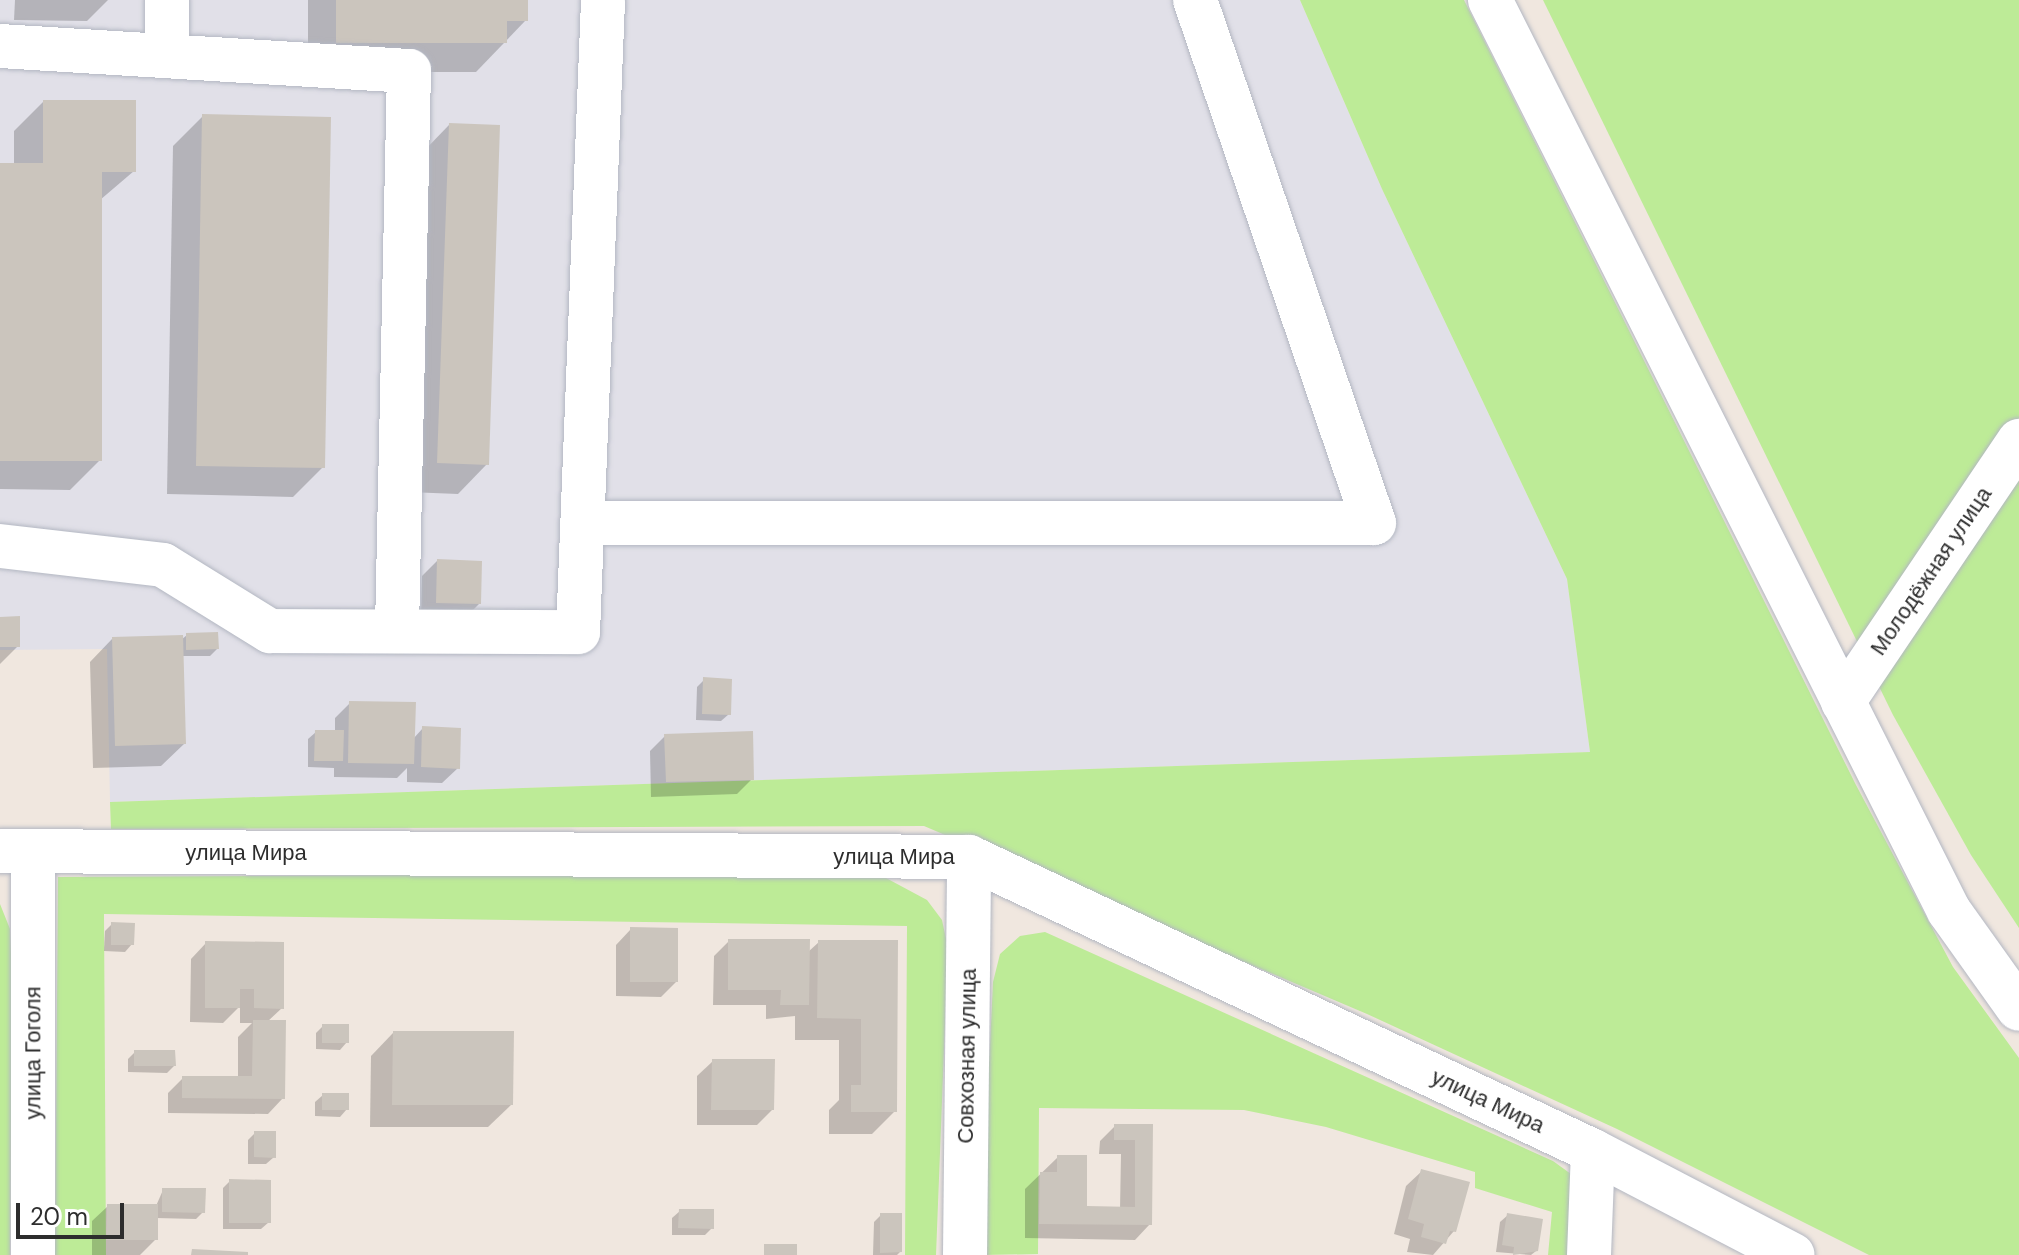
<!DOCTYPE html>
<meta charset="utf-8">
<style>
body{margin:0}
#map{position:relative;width:2019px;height:1255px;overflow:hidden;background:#f0e7df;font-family:"DM Sans",sans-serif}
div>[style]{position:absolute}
.industrial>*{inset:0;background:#e1e0e8}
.green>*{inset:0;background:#bdeb97}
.shadow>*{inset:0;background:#0003}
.building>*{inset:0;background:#cbc5bd}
.roads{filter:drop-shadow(0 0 2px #b3b7c2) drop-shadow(0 0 2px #b3b7c2)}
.minor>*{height:44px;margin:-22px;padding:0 22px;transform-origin:22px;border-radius:22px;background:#fff}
span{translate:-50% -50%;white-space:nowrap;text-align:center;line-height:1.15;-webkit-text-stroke:6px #fff;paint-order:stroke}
.street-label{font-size:22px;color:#2d2d2d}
.scale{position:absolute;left:16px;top:1203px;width:108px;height:36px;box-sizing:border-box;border:4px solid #2d2d2d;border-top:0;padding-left:10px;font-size:24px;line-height:28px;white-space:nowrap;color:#2d2d2d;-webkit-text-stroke:6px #fff;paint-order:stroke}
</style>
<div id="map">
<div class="industrial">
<i style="clip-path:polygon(0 0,1300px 0,1382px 189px,1567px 579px,1590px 752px,110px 802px,107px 649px,0 650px)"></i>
</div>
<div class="green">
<i style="clip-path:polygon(1300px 0,1464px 0,1856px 785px,1953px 967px,2019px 1058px,2019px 1255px,1869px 1255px,1617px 1129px,1367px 1014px,924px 826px,111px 829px,110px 802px,1590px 752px,1567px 579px,1382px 189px)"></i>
<i style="clip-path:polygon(1543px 0,2019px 0,2019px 928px,1971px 855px,1893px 715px)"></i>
<i style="clip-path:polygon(765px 873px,886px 878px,927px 900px,942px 920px,948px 948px,936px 1255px,905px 1255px,907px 926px,104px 914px,106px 1255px,55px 1255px,58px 877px)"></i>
<i style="clip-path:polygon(0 904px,10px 929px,12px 980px,10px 1255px,0 1255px)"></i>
<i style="clip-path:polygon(1045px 932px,1553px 1161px,1582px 1182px,1593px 1255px,1548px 1255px,1552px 1212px,1475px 1188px,1475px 1172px,1326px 1127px,1244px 1110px,1039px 1108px,1038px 1254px,980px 1255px,993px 982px,1000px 954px,1020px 936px)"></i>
</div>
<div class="shadow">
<i style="clip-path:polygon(15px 0,108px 0,87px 21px,14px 20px)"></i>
<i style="clip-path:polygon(308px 0,526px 0,526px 20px,476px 72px,308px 72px)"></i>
<i style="clip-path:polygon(43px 102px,134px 171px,100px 200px,100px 460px,70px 490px,0 489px,0 165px,14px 165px,14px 131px)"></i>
<i style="clip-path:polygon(203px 116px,323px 467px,293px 497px,167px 494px,173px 146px)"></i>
<i style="clip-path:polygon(449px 125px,487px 464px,458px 494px,408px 492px,420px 155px)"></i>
<i style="clip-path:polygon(437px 561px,479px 604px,464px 619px,421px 617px,422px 576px)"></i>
<i style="clip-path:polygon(0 619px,18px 646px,0 664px)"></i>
<i style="clip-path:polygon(187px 635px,217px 649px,210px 656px,182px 656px,184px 744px,161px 766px,93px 768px,90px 662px,112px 639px,181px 640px)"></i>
<i style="clip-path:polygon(704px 680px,729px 714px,721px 721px,696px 720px,697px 687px)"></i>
<i style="clip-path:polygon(350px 703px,413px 739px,423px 728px,458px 768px,442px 783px,407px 782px,407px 768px,397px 778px,334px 777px,334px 768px,308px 767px,308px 739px,316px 732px,335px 732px,335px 718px)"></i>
<i style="clip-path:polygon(665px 736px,752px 779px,737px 794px,651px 797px,650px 751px)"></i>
<i style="clip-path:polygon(112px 924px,132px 944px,125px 952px,104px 951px,105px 931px)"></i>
<i style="clip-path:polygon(631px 929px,676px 982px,661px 997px,616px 996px,616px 945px)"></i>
<i style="clip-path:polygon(729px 941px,808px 952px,819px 942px,896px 942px,895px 1111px,872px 1134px,829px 1134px,829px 1110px,839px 1100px,839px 1040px,795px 1040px,795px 1016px,766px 1019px,766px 1005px,713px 1005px,714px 956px)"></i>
<i style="clip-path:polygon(206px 943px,282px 1008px,267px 1022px,283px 1098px,268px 1114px,168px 1113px,168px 1093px,183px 1078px,238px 1078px,238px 1037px,252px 1023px,240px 1023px,240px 1006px,223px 1023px,190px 1022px,191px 959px)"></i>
<i style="clip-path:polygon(323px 1026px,347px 1042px,340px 1050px,316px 1049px,316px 1033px)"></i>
<i style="clip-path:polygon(393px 1033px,511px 1105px,488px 1127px,370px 1127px,371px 1056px)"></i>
<i style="clip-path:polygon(135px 1052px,174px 1066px,167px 1073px,128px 1072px,128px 1059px)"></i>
<i style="clip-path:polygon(713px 1061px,772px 1110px,757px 1125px,697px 1125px,697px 1076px)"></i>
<i style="clip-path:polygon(323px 1095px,347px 1109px,340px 1117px,315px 1116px,315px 1102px)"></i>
<i style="clip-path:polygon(1115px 1126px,1151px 1126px,1150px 1224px,1135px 1240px,1025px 1238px,1025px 1189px,1058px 1157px,1084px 1208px,1120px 1209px,1121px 1154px,1099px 1154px,1100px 1141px)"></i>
<i style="clip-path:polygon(255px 1133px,274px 1157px,266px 1164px,248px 1164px,248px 1140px)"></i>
<i style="clip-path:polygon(1422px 1171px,1454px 1231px,1433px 1255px,1407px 1252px,1410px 1239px,1394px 1234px,1406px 1186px)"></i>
<i style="clip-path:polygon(230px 1181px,269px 1222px,261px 1229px,223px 1229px,223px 1188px)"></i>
<i style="clip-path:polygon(163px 1190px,203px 1212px,196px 1219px,156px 1218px,156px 1239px,140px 1255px,92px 1255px,92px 1221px,108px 1206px,156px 1206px)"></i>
<i style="clip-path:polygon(680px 1211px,712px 1228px,705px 1235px,672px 1235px,672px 1218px)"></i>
<i style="clip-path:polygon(881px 1215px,900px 1252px,897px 1255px,873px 1255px,874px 1222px)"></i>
<i style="clip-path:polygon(1508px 1215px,1536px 1251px,1531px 1255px,1496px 1252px,1500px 1222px)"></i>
</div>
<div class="building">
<i style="clip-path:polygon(336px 0,528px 0,528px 21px,507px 21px,507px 43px,336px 43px)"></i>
<i style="clip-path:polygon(43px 100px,136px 100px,136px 172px,102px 172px,102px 461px,0 461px,0 163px,43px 163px)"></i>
<i style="clip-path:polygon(202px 114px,331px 117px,325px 468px,196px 466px)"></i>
<i style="clip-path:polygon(449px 123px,500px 125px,489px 465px,437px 463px)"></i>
<i style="clip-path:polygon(437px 559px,482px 561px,481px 604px,436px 603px)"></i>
<i style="clip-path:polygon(20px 616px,20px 647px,0 647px,0 617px)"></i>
<i style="clip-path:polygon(218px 632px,219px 649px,186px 650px,186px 633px)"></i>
<i style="clip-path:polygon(183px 635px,186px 744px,115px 746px,112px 637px)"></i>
<i style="clip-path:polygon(703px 677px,732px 679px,731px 715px,702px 714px)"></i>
<i style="clip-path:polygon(349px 701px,416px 702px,414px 764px,348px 763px)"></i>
<i style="clip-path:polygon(422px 726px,461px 728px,460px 769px,421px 767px)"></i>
<i style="clip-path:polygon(315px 730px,344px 730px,343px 761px,314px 761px)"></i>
<i style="clip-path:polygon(753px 731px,754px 780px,666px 782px,664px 734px)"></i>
<i style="clip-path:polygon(111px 922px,135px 923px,134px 945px,111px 945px)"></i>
<i style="clip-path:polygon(630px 927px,678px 928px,678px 982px,630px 982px)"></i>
<i style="clip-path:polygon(728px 939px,810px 939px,809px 1005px,780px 1005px,781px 990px,728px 990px)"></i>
<i style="clip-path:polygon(818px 940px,898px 940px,897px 1112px,851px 1112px,851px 1085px,861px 1085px,861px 1019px,817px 1018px)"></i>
<i style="clip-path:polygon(205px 941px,284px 942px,284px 1009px,254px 1008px,254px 989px,240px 989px,240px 1008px,205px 1008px)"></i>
<i style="clip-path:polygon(253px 1020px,286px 1020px,285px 1099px,182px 1098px,182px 1076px,252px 1076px)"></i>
<i style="clip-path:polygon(322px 1024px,349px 1024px,349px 1043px,322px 1043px)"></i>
<i style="clip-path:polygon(393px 1031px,514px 1031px,513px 1105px,392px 1105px)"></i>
<i style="clip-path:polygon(134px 1050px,175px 1050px,176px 1066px,134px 1066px)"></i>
<i style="clip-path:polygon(712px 1059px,775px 1059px,774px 1110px,711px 1110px)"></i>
<i style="clip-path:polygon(322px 1093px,349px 1093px,349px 1110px,322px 1110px)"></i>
<i style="clip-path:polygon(1114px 1124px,1153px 1124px,1152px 1225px,1039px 1224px,1040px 1172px,1057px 1172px,1057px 1155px,1087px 1155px,1087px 1206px,1135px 1207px,1135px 1140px,1114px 1140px)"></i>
<i style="clip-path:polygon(254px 1131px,276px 1131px,276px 1158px,254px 1157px)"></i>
<i style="clip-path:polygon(1421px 1169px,1470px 1182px,1456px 1232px,1450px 1231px,1446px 1244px,1421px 1237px,1424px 1224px,1408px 1219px)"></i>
<i style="clip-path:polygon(229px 1179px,271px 1180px,271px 1223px,229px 1223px)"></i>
<i style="clip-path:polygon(162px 1188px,206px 1188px,205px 1213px,162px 1212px)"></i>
<i style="clip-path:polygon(107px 1204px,158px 1204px,158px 1240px,106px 1240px)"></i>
<i style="clip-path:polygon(679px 1209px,714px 1209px,714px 1229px,678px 1228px)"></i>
<i style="clip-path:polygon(880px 1213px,902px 1213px,902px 1252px,880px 1253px)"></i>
<i style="clip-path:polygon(1507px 1213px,1543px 1219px,1538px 1251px,1513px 1255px,1514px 1247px,1502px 1245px)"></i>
<i style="clip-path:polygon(764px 1244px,797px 1244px,797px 1255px,764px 1255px)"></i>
<i style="clip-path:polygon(192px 1249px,248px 1252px,248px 1255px,191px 1255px)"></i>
</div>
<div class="roads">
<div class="minor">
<i style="left:1490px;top:0;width:1020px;rotate:63.26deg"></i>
<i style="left:1949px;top:911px;width:120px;rotate:54.5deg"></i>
<i style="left:0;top:46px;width:410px;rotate:3.5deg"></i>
<i style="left:409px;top:71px;width:560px;rotate:91.23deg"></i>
<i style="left:167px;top:56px;width:56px;rotate:-90deg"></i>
<i style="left:583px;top:523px;width:791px"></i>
<i style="left:1374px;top:523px;width:553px;rotate:-108.89deg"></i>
<i style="left:0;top:546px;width:164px;rotate:6.6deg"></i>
<i style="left:163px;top:565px;width:126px;rotate:31.7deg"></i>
<i style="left:270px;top:631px;width:308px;rotate:0.2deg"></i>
<i style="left:578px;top:632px;width:632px;rotate:-87.73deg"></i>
<i style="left:1843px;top:702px;width:315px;rotate:-56deg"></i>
<i style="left:0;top:851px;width:969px;rotate:0.35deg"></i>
<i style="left:969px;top:857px;width:690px;rotate:25.23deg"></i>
<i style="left:1593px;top:1151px;width:225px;rotate:27.5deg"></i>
<i style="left:33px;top:852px;width:403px;rotate:90deg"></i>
<i style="left:965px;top:1255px;width:398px;rotate:-89.4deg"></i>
<i style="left:1589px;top:1255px;width:104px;rotate:-87.8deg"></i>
</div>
</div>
<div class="street-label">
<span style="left:1931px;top:571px;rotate:-56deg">Молодёжная улица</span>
<span style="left:246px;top:853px">улица Мира</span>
<span style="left:894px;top:857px">улица Мира</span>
<span style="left:33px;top:1053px;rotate:-90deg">улица Гоголя</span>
<span style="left:967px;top:1056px;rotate:-89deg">Совхозная улица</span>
<span style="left:1488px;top:1101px;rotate:25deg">улица Мира</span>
</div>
<div class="scale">20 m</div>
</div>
